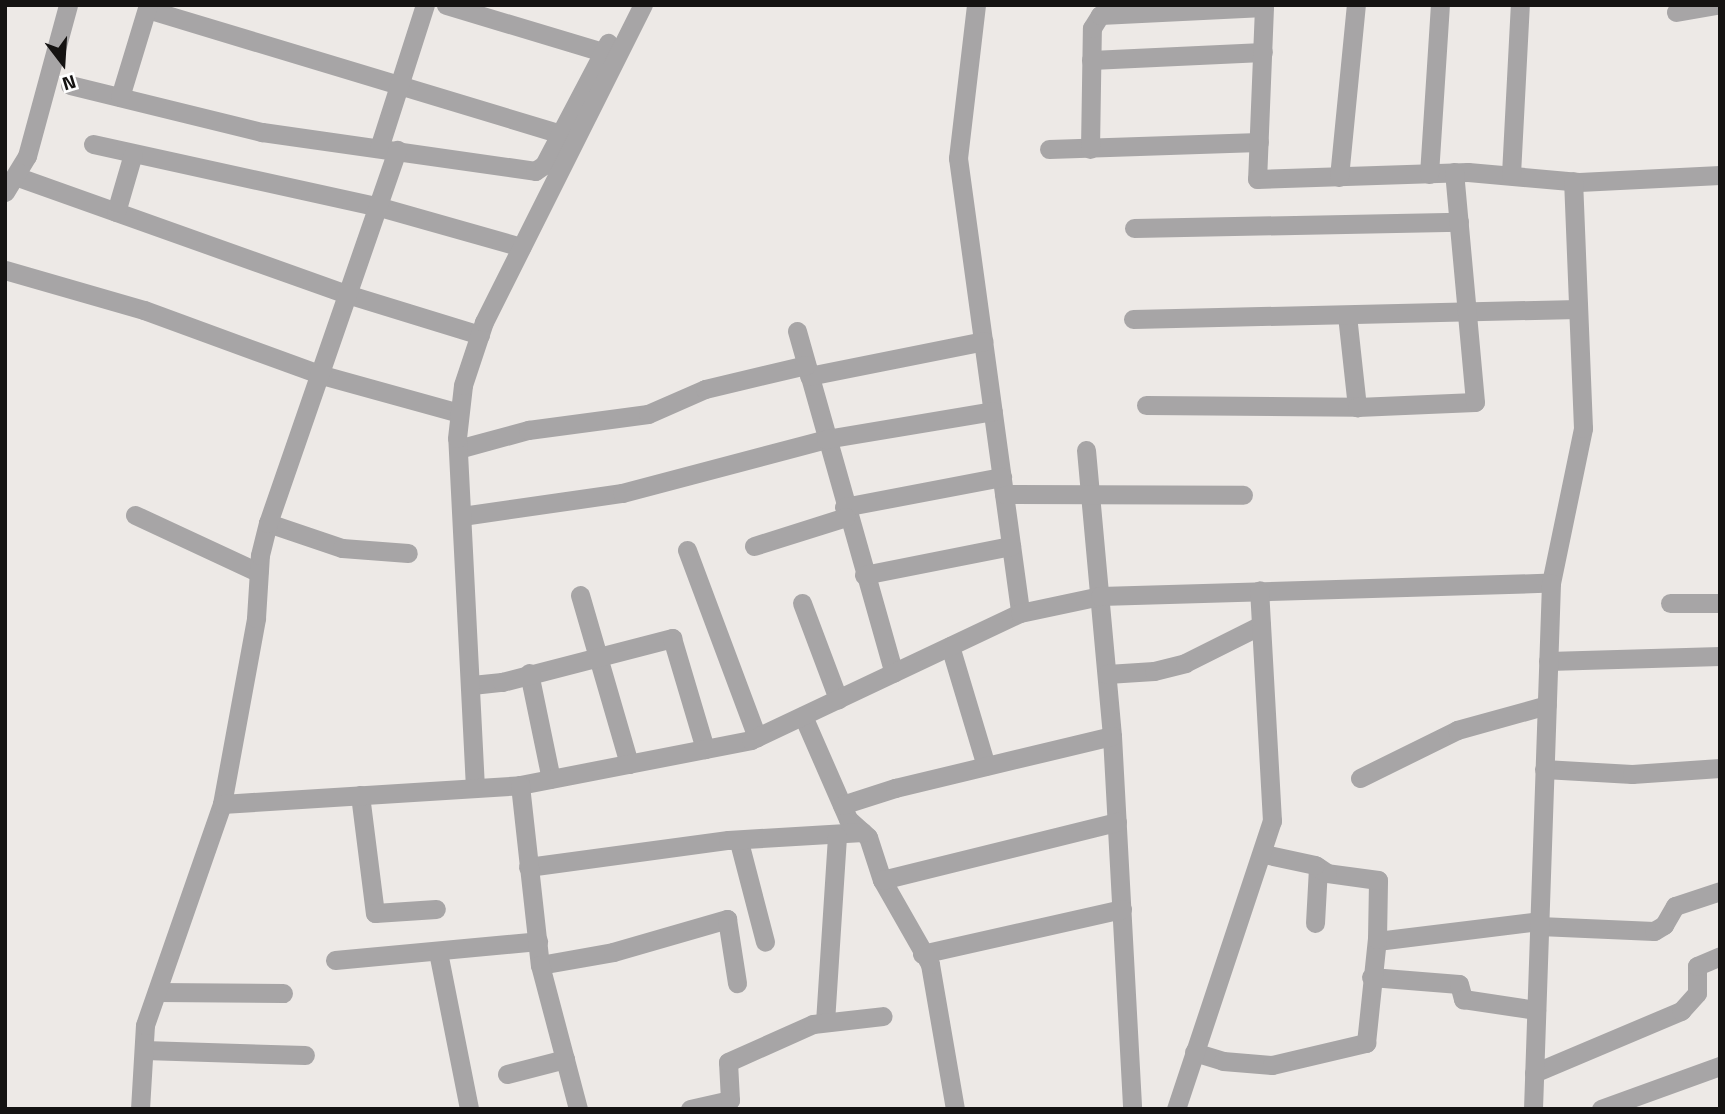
<!DOCTYPE html>
<style>
body{margin:0}
#map{position:relative;width:1725px;height:1114px;overflow:hidden;background:#ede9e6;font-family:"Titillium Web",sans-serif}
div>[style]{position:absolute}
.minor>*{height:19px;margin:-9.5px;padding:0 9.5px;transform-origin:9.5px;border-radius:9.5px;background:#a7a5a6}
span{translate:-50% -50%;white-space:nowrap;text-align:center;line-height:1.15;-webkit-text-stroke:5px #fff;paint-order:stroke}
.frame{position:absolute;inset:0;border:7px solid #151312;pointer-events:none}
.north{position:absolute;left:28px;top:28px;width:70px;height:70px;-webkit-text-stroke:5px #fff;paint-order:stroke;rotate:163deg;font-size:19px;font-weight:700;line-height:28px;text-align:center;color:#151312}
.north::after{content:'';display:block;margin:auto;width:24px;height:32px;background:#151312;clip-path:polygon(50% 0,100% 100%,50% 72%,0 100%)}
</style>
<div id="map">
<div class="minor">
<i style="left:446px;top:5px;width:164px;rotate:16.7deg"></i>
<i style="left:976px;top:5px;width:154px;rotate:96.7deg"></i>
<i style="left:958px;top:158px;width:459px;rotate:82.2deg"></i>
<i style="left:147px;top:9px;width:432px;rotate:16.8deg"></i>
<i style="left:1676px;top:12px;width:41px;rotate:-9.9deg"></i>
<i style="left:1091px;top:60px;width:172px;rotate:-2.7deg"></i>
<i style="left:70px;top:85px;width:198px;rotate:13.8deg"></i>
<i style="left:262px;top:132px;width:276px;rotate:8.1deg"></i>
<i style="left:535px;top:171px;width:11px;rotate:-34deg"></i>
<i style="left:544px;top:165px;width:138px;rotate:-62.3deg"></i>
<i style="left:120px;top:97px;width:96px;rotate:-73.1deg"></i>
<i style="left:93px;top:144px;width:294px;rotate:12.4deg"></i>
<i style="left:380px;top:207px;width:147px;rotate:15.8deg"></i>
<i style="left:379px;top:148px;width:150px;rotate:-72.2deg"></i>
<i style="left:1049px;top:149px;width:210px;rotate:-1.9deg"></i>
<i style="left:1090px;top:149px;width:121px;rotate:-89.1deg"></i>
<i style="left:1092px;top:28px;width:15px;rotate:-58deg"></i>
<i style="left:1100px;top:15px;width:164px;rotate:-2.8deg"></i>
<i style="left:1264px;top:7px;width:172px;rotate:92.3deg"></i>
<i style="left:1257px;top:179px;width:211px;rotate:-1.9deg"></i>
<i style="left:1468px;top:172px;width:111px;rotate:5.1deg"></i>
<i style="left:1579px;top:182px;width:141px;rotate:-2.8deg"></i>
<i style="left:1429px;top:174px;width:169px;rotate:-86.3deg"></i>
<i style="left:1511px;top:174px;width:169px;rotate:-87deg"></i>
<i style="left:18px;top:177px;width:352px;rotate:19.6deg"></i>
<i style="left:350px;top:295px;width:136px;rotate:17.1deg"></i>
<i style="left:1339px;top:177px;width:173px;rotate:-84.4deg"></i>
<i style="left:5px;top:192px;width:42px;rotate:-58.6deg"></i>
<i style="left:27px;top:156px;width:156px;rotate:-74.8deg"></i>
<i style="left:116px;top:212px;width:60px;rotate:-73.7deg"></i>
<i style="left:1134px;top:228px;width:325px;rotate:-1.1deg"></i>
<i style="left:5px;top:270px;width:145px;rotate:16.1deg"></i>
<i style="left:144px;top:310px;width:189px;rotate:20.1deg"></i>
<i style="left:322px;top:375px;width:142px;rotate:15.5deg"></i>
<i style="left:1347px;top:315px;width:93px;rotate:83.8deg"></i>
<i style="left:1133px;top:319px;width:445px;rotate:-1.3deg"></i>
<i style="left:797px;top:331px;width:355px;rotate:74.2deg"></i>
<i style="left:809px;top:376px;width:178px;rotate:-11.3deg"></i>
<i style="left:1146px;top:405px;width:211px;rotate:0.5deg"></i>
<i style="left:1357px;top:407px;width:118px;rotate:-2.4deg"></i>
<i style="left:1475px;top:402px;width:231px;rotate:-95.2deg"></i>
<i style="left:458px;top:449px;width:73px;rotate:-15.2deg"></i>
<i style="left:528px;top:430px;width:121px;rotate:-7.6deg"></i>
<i style="left:648px;top:414px;width:62px;rotate:-23.7deg"></i>
<i style="left:705px;top:389px;width:104px;rotate:-13.4deg"></i>
<i style="left:1086px;top:450px;width:287px;rotate:84.8deg"></i>
<i style="left:1112px;top:736px;width:374px;rotate:86.9deg"></i>
<i style="left:1004px;top:494px;width:239px;rotate:0.2deg"></i>
<i style="left:844px;top:507px;width:161px;rotate:-10.8deg"></i>
<i style="left:135px;top:515px;width:136px;rotate:24.9deg"></i>
<i style="left:462px;top:516px;width:162px;rotate:-8.2deg"></i>
<i style="left:622px;top:493px;width:211px;rotate:-14.8deg"></i>
<i style="left:826px;top:439px;width:169px;rotate:-9.5deg"></i>
<i style="left:268px;top:523px;width:78px;rotate:18.7deg"></i>
<i style="left:342px;top:548px;width:66px;rotate:4.3deg"></i>
<i style="left:754px;top:546px;width:96px;rotate:-17.5deg"></i>
<i style="left:687px;top:550px;width:200px;rotate:69.5deg"></i>
<i style="left:864px;top:575px;width:150px;rotate:-11.2deg"></i>
<i style="left:580px;top:595px;width:176px;rotate:73.8deg"></i>
<i style="left:802px;top:603px;width:103px;rotate:69.4deg"></i>
<i style="left:1670px;top:603px;width:50px"></i>
<i style="left:950px;top:646px;width:125px;rotate:73.3deg"></i>
<i style="left:1548px;top:661px;width:172px;rotate:-1.7deg"></i>
<i style="left:529px;top:673px;width:108px;rotate:78.3deg"></i>
<i style="left:1107px;top:674px;width:47px;rotate:-3.7deg"></i>
<i style="left:1154px;top:671px;width:32px;rotate:-14deg"></i>
<i style="left:1185px;top:663px;width:85px;rotate:-26.6deg"></i>
<i style="left:472px;top:685px;width:30px;rotate:-6deg"></i>
<i style="left:502px;top:682px;width:176px;rotate:-14.5deg"></i>
<i style="left:672px;top:638px;width:116px;rotate:73.4deg"></i>
<i style="left:803px;top:716px;width:112px;rotate:66.4deg"></i>
<i style="left:848px;top:819px;width:27px;rotate:42deg"></i>
<i style="left:868px;top:837px;width:45px;rotate:72deg"></i>
<i style="left:1544px;top:769px;width:88px;rotate:3.3deg"></i>
<i style="left:1632px;top:774px;width:88px;rotate:-3.9deg"></i>
<i style="left:1360px;top:778px;width:108px;rotate:-26.3deg"></i>
<i style="left:1457px;top:730px;width:93px;rotate:-15.5deg"></i>
<i style="left:520px;top:785px;width:235px;rotate:-11deg"></i>
<i style="left:751px;top:740px;width:297px;rotate:-25.3deg"></i>
<i style="left:1020px;top:613px;width:82px;rotate:-12deg"></i>
<i style="left:1100px;top:596px;width:451px;rotate:-1.7deg"></i>
<i style="left:1551px;top:583px;width:158px;rotate:-78.3deg"></i>
<i style="left:1583px;top:428px;width:247px;rotate:-92.3deg"></i>
<i style="left:475px;top:788px;width:350px;rotate:-92.9deg"></i>
<i style="left:457px;top:438px;width:53px;rotate:-83.5deg"></i>
<i style="left:463px;top:385px;width:66px;rotate:-71.6deg"></i>
<i style="left:484px;top:322px;width:355px;rotate:-63.4deg"></i>
<i style="left:360px;top:795px;width:119px;rotate:82.8deg"></i>
<i style="left:375px;top:913px;width:61px;rotate:-3.8deg"></i>
<i style="left:222px;top:804px;width:189px;rotate:-79.6deg"></i>
<i style="left:256px;top:618px;width:63px;rotate:-86.4deg"></i>
<i style="left:260px;top:555px;width:33px;rotate:-76deg"></i>
<i style="left:268px;top:523px;width:395px;rotate:-70.9deg"></i>
<i style="left:842px;top:805px;width:56px;rotate:-17.8deg"></i>
<i style="left:895px;top:788px;width:223px;rotate:-13.5deg"></i>
<i style="left:739px;top:842px;width:103px;rotate:75.4deg"></i>
<i style="left:528px;top:867px;width:202px;rotate:-7.7deg"></i>
<i style="left:728px;top:840px;width:135px;rotate:-3.4deg"></i>
<i style="left:1315px;top:923px;width:56px;rotate:-86.9deg"></i>
<i style="left:1539px;top:926px;width:115px;rotate:2.5deg"></i>
<i style="left:1654px;top:931px;width:12px;rotate:-31deg"></i>
<i style="left:1664px;top:925px;width:22px;rotate:-60deg"></i>
<i style="left:1675px;top:906px;width:47px;rotate:-18.4deg"></i>
<i style="left:1377px;top:941px;width:163px;rotate:-7deg"></i>
<i style="left:438px;top:952px;width:160px;rotate:78.8deg"></i>
<i style="left:922px;top:954px;width:205px;rotate:-12.7deg"></i>
<i style="left:335px;top:960px;width:204px;rotate:-5.3deg"></i>
<i style="left:540px;top:965px;width:74px;rotate:-10.1deg"></i>
<i style="left:613px;top:952px;width:119px;rotate:-16.1deg"></i>
<i style="left:727px;top:919px;width:65px;rotate:81.1deg"></i>
<i style="left:1371px;top:977px;width:88px;rotate:4.5deg"></i>
<i style="left:1459px;top:984px;width:16px;rotate:75deg"></i>
<i style="left:1463px;top:999px;width:74px;rotate:8.6deg"></i>
<i style="left:157px;top:992px;width:126px;rotate:0.5deg"></i>
<i style="left:825px;top:1022px;width:186px;rotate:-86.3deg"></i>
<i style="left:144px;top:1050px;width:161px;rotate:1.8deg"></i>
<i style="left:1194px;top:1052px;width:30px;rotate:17deg"></i>
<i style="left:1223px;top:1061px;width:49px;rotate:4.7deg"></i>
<i style="left:1272px;top:1065px;width:97px;rotate:-13.2deg"></i>
<i style="left:1366px;top:1043px;width:105px;rotate:-84deg"></i>
<i style="left:1377px;top:939px;width:59px;rotate:-89deg"></i>
<i style="left:1378px;top:880px;width:51px;rotate:-172.2deg"></i>
<i style="left:1327px;top:873px;width:14px;rotate:-146deg"></i>
<i style="left:1315px;top:865px;width:52px;rotate:-167.8deg"></i>
<i style="left:1534px;top:1073px;width:160px;rotate:-22.9deg"></i>
<i style="left:1681px;top:1011px;width:24px;rotate:-48deg"></i>
<i style="left:1697px;top:993px;width:27px;rotate:-90deg"></i>
<i style="left:1697px;top:966px;width:25px;rotate:-23deg"></i>
<i style="left:507px;top:1074px;width:60px;rotate:-14.5deg"></i>
<i style="left:140px;top:1109px;width:84px;rotate:-86.6deg"></i>
<i style="left:145px;top:1025px;width:234px;rotate:-70.8deg"></i>
<i style="left:222px;top:804px;width:299px;rotate:-3.6deg"></i>
<i style="left:520px;top:785px;width:181px;rotate:83.7deg"></i>
<i style="left:540px;top:965px;width:149px;rotate:75.2deg"></i>
<i style="left:690px;top:1109px;width:41px;rotate:-12.7deg"></i>
<i style="left:730px;top:1100px;width:38px;rotate:-93deg"></i>
<i style="left:728px;top:1062px;width:93px;rotate:-24.1deg"></i>
<i style="left:813px;top:1024px;width:70px;rotate:-6.5deg"></i>
<i style="left:955px;top:1109px;width:147px;rotate:-99.8deg"></i>
<i style="left:930px;top:964px;width:97px;rotate:-119.7deg"></i>
<i style="left:882px;top:880px;width:242px;rotate:-13.9deg"></i>
<i style="left:1176px;top:1109px;width:304px;rotate:-71.6deg"></i>
<i style="left:1272px;top:821px;width:231px;rotate:-93.2deg"></i>
<i style="left:1533px;top:1109px;width:526px;rotate:-88.04deg"></i>
<i style="left:1601px;top:1109px;width:127px;rotate:-19.9deg"></i>
</div>
<div class="frame"></div>
<div class="north">N</div>
</div>
